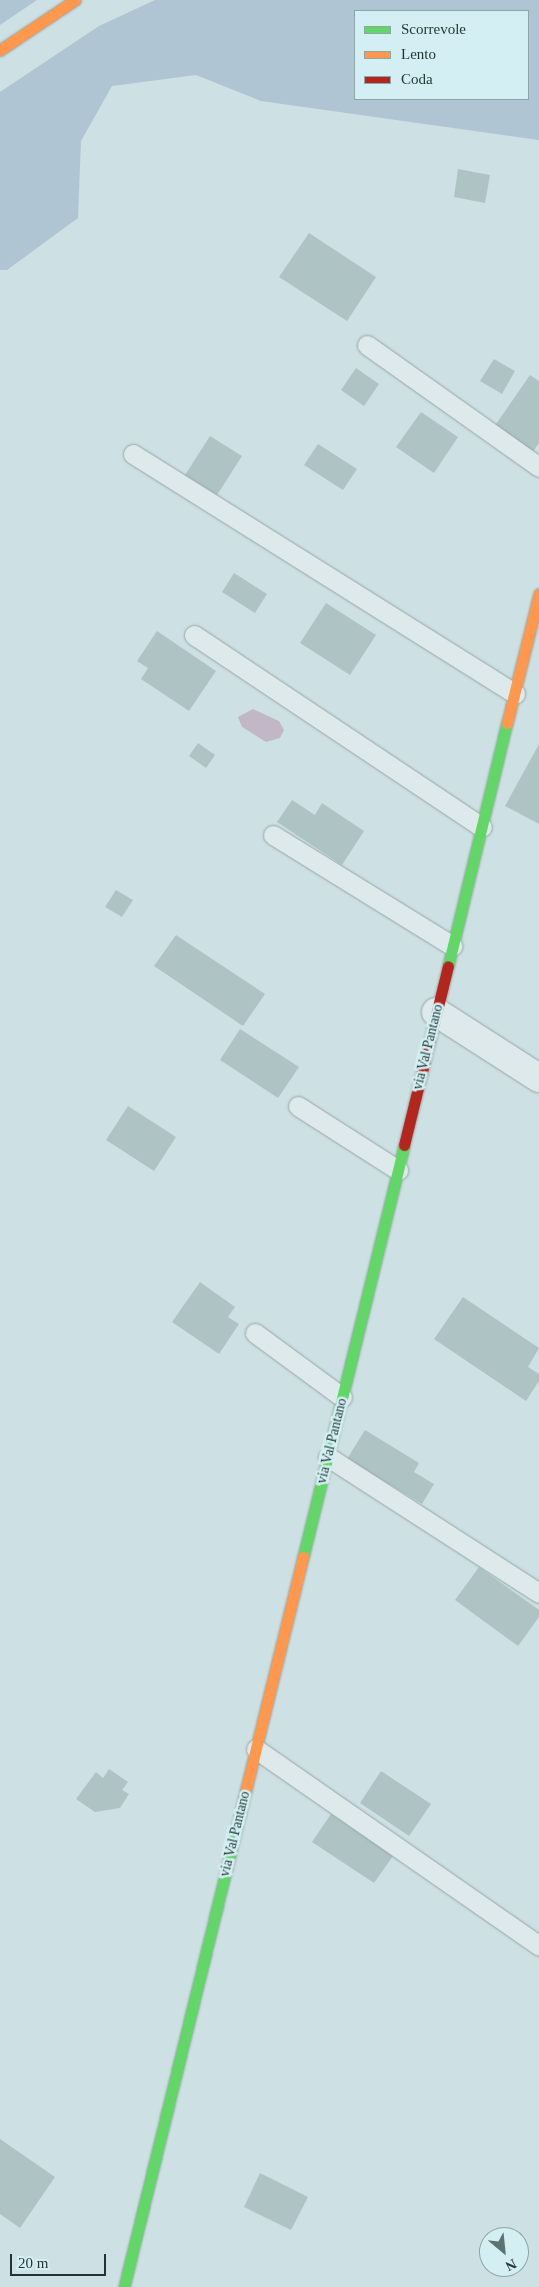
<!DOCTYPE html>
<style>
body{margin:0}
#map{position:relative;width:539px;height:2287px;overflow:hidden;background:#cde0e3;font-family:"Times New Roman",serif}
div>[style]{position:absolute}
.green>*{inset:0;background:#b0c5d4}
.water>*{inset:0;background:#c2b7c7}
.building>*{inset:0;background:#aec4c4}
.roads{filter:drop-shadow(0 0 1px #96a6a7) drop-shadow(0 0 1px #96a6a7)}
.lane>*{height:19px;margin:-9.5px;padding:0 9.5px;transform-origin:9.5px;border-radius:9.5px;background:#dee9eb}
.street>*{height:28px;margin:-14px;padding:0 14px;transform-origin:14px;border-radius:14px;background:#dee9eb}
.fast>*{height:11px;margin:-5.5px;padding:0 5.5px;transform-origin:5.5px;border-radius:5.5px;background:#63d668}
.slow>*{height:11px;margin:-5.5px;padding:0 5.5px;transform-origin:5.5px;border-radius:5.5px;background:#ff974d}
.jam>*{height:11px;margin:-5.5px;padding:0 5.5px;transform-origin:5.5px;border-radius:5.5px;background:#b3261e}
span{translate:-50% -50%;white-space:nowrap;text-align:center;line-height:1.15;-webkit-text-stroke:5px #d4eff3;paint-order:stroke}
.street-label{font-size:14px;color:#1f3533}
.legend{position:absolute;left:354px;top:10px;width:175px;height:90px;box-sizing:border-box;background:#d4eff3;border:1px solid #8ca5a6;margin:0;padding:6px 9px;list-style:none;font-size:15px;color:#1f3533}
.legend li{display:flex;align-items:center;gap:10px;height:25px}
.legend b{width:25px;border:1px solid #8ca5a6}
.north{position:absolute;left:479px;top:2227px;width:50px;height:50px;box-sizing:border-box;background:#d4eff3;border:1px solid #8ca5a6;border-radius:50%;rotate:152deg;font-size:14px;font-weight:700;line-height:20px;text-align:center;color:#1f3533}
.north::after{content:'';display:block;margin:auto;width:18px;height:22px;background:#5c7171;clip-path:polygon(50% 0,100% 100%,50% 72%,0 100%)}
.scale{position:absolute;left:10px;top:2254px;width:96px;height:22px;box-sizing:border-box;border:2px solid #1f3533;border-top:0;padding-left:6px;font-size:15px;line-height:18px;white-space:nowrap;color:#1f3533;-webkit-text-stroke:4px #d4eff3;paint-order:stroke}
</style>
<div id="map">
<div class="green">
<i style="clip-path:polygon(0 0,37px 0,0 25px)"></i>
<i style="clip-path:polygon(evenodd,155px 0,539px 0,539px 140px,261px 101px,196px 75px,112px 86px,81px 141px,78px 218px,7px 270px,0 270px,0 92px,99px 26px,155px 0,355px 11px,528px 11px,528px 99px,355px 99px,355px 11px)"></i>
</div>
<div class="water">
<i style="clip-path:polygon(253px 709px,279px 721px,284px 730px,280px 738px,266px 742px,242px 727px,238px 717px)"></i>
</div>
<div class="building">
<i style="clip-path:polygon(458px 169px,490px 175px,485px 203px,454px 197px)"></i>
<i style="clip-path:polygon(309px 233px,376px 277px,347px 321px,279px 277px)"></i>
<i style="clip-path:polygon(494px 359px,515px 371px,502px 394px,480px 381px)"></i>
<i style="clip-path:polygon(356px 368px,379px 384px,364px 406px,341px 390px)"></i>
<i style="clip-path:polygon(530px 375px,539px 381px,539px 443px,532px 453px,494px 427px)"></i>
<i style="clip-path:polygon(421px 412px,458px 437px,434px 473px,396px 447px)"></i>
<i style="clip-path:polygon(210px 436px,242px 456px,217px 495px,185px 475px)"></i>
<i style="clip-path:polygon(318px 444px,357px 469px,343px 490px,304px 465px)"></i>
<i style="clip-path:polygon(234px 573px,267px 594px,255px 613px,222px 592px)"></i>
<i style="clip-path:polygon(326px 603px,376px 635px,350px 675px,300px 643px)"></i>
<i style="clip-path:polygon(157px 631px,216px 671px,189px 711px,141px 679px,148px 668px,137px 661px)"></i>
<i style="clip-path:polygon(198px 743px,215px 755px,206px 768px,189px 756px)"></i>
<i style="clip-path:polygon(539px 744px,539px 824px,505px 806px)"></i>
<i style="clip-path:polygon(292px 800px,315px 815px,322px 803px,364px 831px,342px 865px,277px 822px)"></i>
<i style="clip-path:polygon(116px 890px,133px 900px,122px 917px,105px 907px)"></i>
<i style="clip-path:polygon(176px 935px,265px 994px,243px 1026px,154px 966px)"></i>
<i style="clip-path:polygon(240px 1029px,299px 1067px,278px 1098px,220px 1060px)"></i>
<i style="clip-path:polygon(128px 1106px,176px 1137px,154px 1171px,106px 1140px)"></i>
<i style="clip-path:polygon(200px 1282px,235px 1307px,228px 1317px,239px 1324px,219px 1354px,172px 1322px)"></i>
<i style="clip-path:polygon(463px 1297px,539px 1348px,528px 1367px,539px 1374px,539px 1381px,526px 1401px,434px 1339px)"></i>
<i style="clip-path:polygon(365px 1430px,419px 1463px,414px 1472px,434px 1484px,422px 1504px,347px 1459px)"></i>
<i style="clip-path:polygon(479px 1567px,539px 1610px,539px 1617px,518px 1646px,455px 1600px)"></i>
<i style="clip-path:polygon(109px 1769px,128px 1782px,122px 1790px,129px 1794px,120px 1808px,95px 1812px,76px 1799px,96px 1772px,103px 1778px)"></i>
<i style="clip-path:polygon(381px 1771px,431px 1804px,409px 1836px,360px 1803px)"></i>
<i style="clip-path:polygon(331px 1814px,393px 1856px,374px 1883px,312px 1842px)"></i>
<i style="clip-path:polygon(0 2139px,55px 2177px,20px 2228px,0 2214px)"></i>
<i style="clip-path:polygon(260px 2173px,308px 2197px,291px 2230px,244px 2207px)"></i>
</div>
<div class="roads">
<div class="lane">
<i style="left:367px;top:345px;width:211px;rotate:35.3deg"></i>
<i style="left:133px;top:454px;width:451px;rotate:32.1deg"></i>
<i style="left:194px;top:635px;width:346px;rotate:33.7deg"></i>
<i style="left:273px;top:835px;width:211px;rotate:31.7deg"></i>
<i style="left:298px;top:1106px;width:119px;rotate:32.6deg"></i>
<i style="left:255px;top:1333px;width:108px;rotate:36.3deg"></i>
<i style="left:328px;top:1457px;width:251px;rotate:32.8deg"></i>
<i style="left:256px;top:1749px;width:345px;rotate:34.8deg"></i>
</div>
<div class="street">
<i style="left:436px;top:1012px;width:122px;rotate:32.7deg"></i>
</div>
<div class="fast">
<i style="left:448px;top:966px;width:250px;rotate:-76.4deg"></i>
<i style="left:303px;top:1557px;width:424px;rotate:-76.2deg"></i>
<i style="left:124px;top:2287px;width:513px;rotate:-76.23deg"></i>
</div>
<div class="slow">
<i style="left:0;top:50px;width:90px;rotate:-33.7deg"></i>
<i style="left:507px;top:723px;width:133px;rotate:-76.1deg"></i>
<i style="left:246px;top:1789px;width:239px;rotate:-76.2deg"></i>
</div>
<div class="jam">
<i style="left:404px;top:1145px;width:184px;rotate:-76.2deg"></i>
</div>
</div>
<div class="street-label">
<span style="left:428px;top:1047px;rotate:-76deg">via Val Pantano</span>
<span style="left:332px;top:1441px;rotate:-76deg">via Val Pantano</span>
<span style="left:235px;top:1834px;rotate:-76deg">via Val Pantano</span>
</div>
<ul class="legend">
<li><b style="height:6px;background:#63d668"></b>Scorrevole</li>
<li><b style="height:6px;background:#ff974d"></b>Lento</li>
<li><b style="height:6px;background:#b3261e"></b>Coda</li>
</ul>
<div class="north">N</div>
<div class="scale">20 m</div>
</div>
